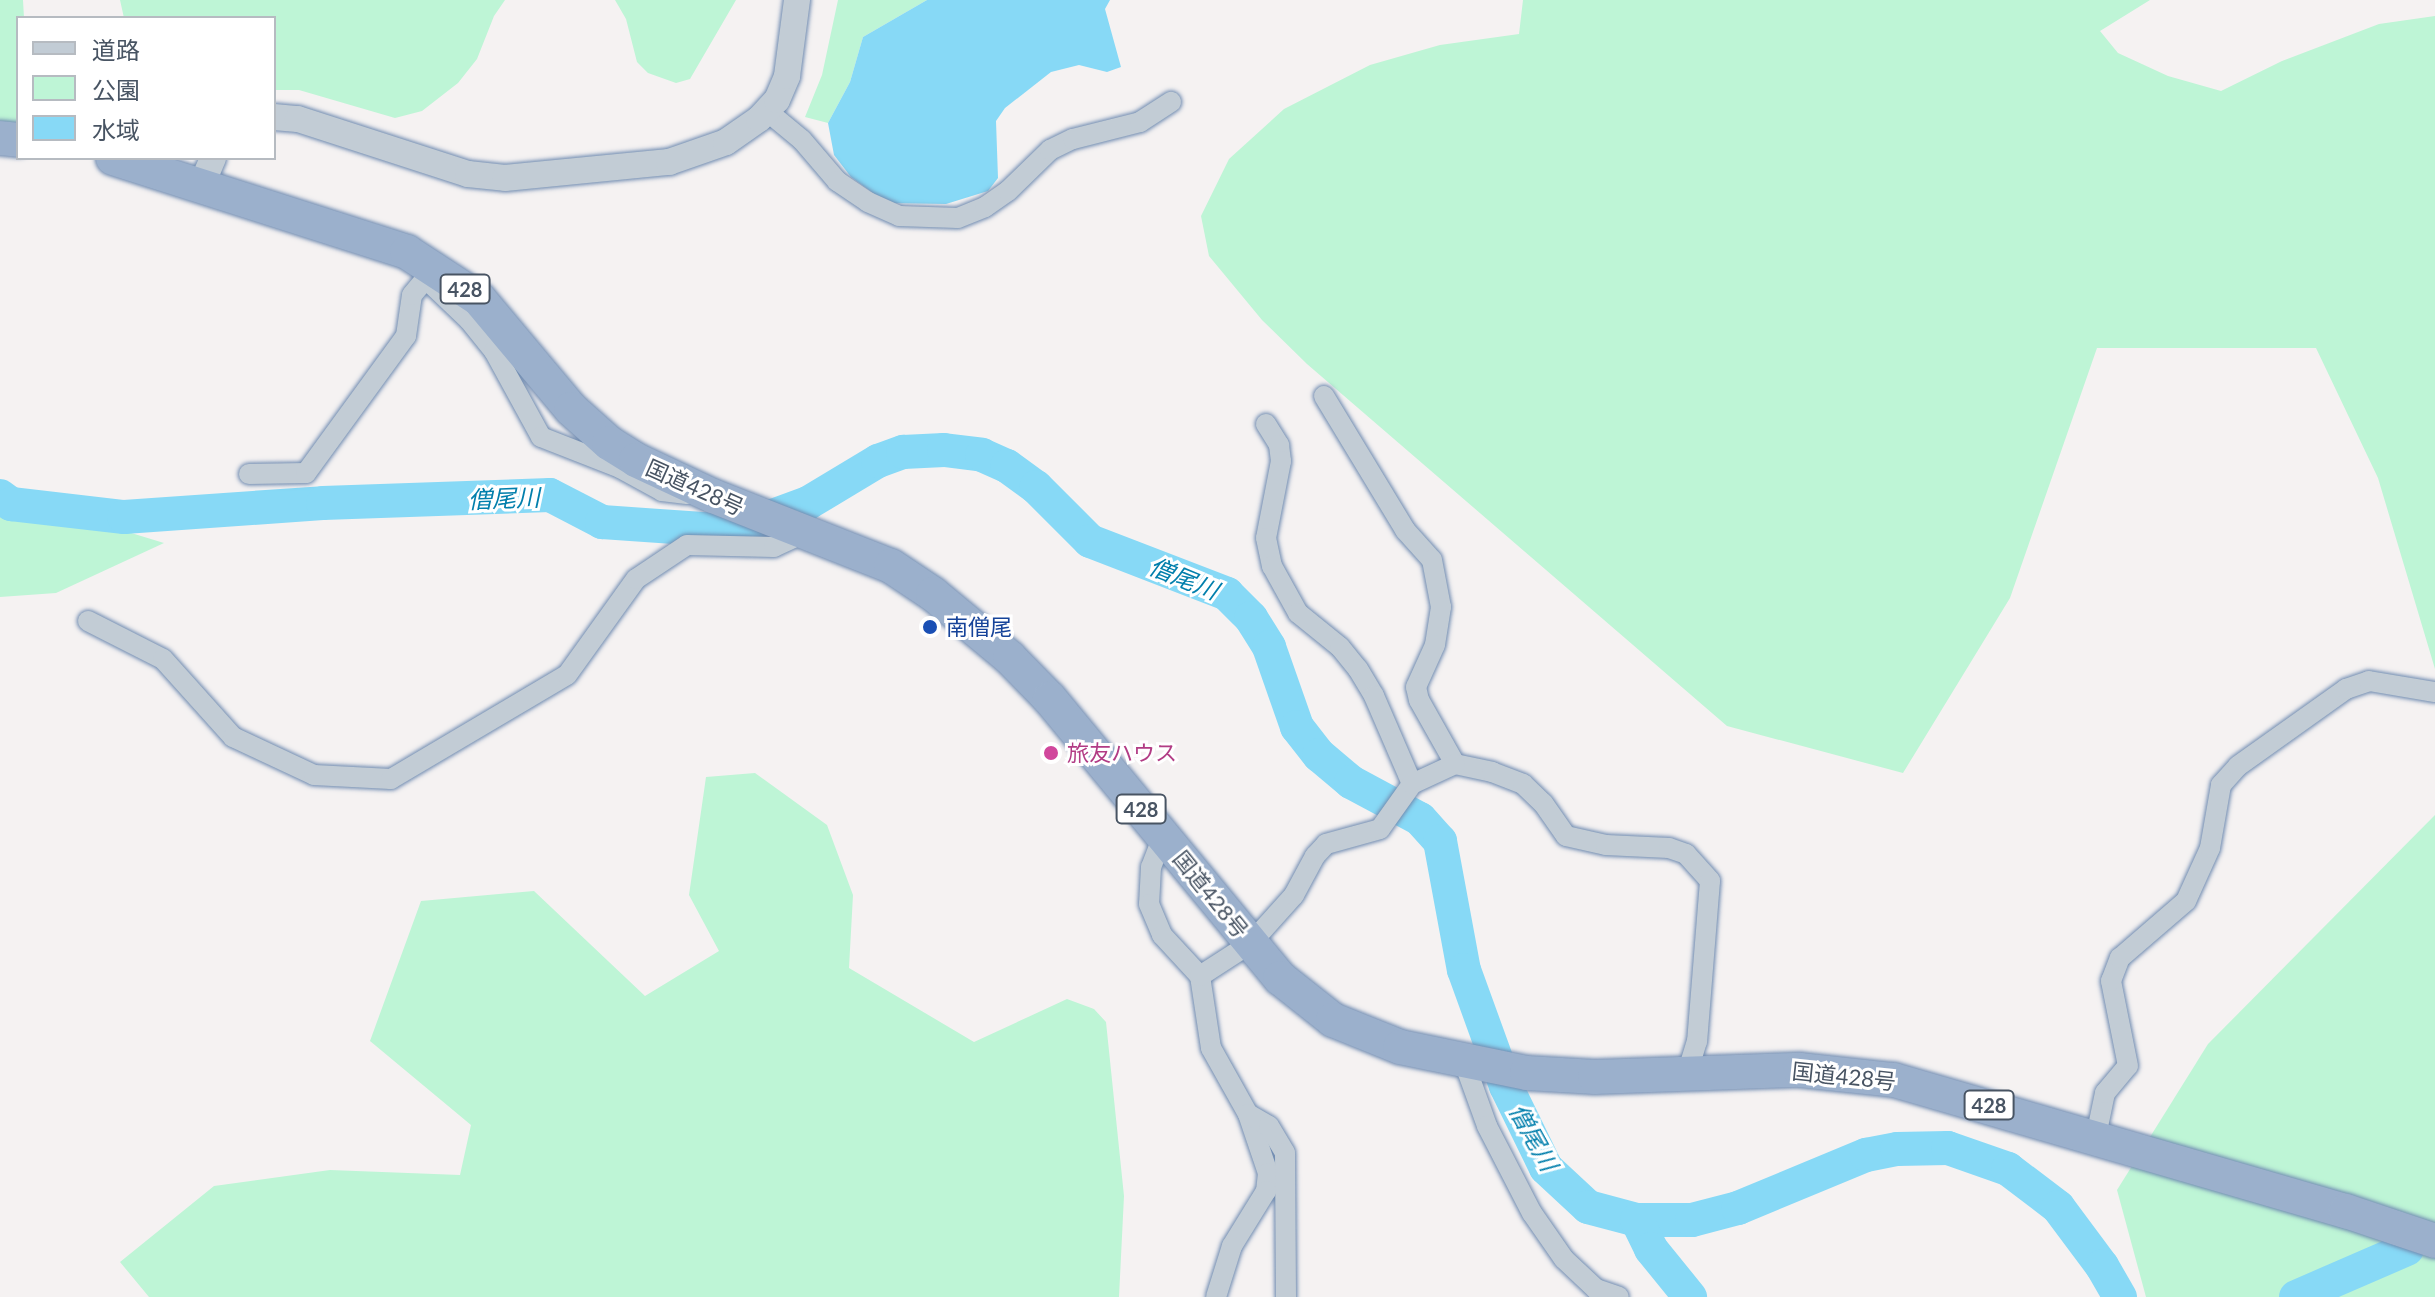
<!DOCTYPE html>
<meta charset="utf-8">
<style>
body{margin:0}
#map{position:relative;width:2435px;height:1297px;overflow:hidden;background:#f5f2f2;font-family:Lato,"Noto Sans JP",sans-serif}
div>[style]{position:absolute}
.green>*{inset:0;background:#bef5d6}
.water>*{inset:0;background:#87d9f6}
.river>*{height:34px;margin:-17px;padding:0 17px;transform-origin:17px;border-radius:17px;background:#87d9f6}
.roads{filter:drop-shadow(0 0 2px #718cb1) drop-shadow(0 0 2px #718cb1)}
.minor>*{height:20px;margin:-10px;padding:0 10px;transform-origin:10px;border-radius:10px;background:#c2ccd5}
.tertiary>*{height:26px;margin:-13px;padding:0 13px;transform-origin:13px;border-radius:13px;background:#c2ccd5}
.trunk>*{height:34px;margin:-17px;padding:0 17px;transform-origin:17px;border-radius:17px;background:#9bb0cc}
.dots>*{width:22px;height:22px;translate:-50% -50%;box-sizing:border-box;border:4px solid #fff;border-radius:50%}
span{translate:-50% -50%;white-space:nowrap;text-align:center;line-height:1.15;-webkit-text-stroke:6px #fff;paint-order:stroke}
.shield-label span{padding:2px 6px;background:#fff;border:2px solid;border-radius:6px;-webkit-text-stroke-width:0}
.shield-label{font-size:20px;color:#485463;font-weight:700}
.street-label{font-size:22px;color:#485463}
.transit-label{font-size:22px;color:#164399}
.left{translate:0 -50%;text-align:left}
.hotel-label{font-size:22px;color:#b23c85}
.water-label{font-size:24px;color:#027fac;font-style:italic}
.legend{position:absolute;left:16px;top:16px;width:260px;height:144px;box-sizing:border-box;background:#fff;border:2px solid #b6bbc1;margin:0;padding:10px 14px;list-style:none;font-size:24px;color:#485463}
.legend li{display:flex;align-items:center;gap:16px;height:40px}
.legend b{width:40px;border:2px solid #b6bbc1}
</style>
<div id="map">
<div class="green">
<i style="clip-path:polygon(0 0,23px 0,24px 18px,18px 18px,18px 118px,15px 124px,0 122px)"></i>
<i style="clip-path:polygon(120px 0,505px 0,494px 16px,477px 59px,458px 83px,422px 111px,395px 118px,299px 90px,274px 90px,274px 18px,124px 18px)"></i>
<i style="clip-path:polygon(615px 0,736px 0,690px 79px,676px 83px,648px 73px,637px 62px,626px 19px)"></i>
<i style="clip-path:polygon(838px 0,927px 0,863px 37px,850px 82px,828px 123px,805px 117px,822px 75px)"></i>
<i style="clip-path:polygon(1523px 0,2150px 0,2100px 31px,2118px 53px,2168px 76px,2221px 91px,2282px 61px,2379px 24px,2435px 16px,2435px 669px,2378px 478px,2316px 348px,2097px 348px,2010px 598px,1903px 773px,1727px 726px,1307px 364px,1262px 320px,1209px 256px,1201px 216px,1229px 159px,1284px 109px,1370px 65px,1440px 45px,1519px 34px)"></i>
<i style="clip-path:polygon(0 493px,164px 543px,56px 593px,0 597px)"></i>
<i style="clip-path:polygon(755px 773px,827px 825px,853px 895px,849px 968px,974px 1042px,1067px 999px,1094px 1009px,1106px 1022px,1124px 1196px,1119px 1297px,149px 1297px,120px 1262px,214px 1186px,330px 1170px,460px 1175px,471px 1125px,370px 1041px,421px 901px,534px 891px,645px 996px,719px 951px,689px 895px,706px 777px)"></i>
<i style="clip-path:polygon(2435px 815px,2435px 1297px,2146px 1297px,2117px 1190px,2208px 1044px)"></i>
</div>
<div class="water">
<i style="clip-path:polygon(927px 0,1110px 0,1105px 9px,1121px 67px,1107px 72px,1079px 65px,1051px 72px,1005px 108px,996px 121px,998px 178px,988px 191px,946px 204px,887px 203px,851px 177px,834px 155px,828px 123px,850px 82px,863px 37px)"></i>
</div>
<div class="river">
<i style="left:0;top:496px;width:14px;rotate:36deg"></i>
<i style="left:11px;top:504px;width:114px;rotate:6.6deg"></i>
<i style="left:124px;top:517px;width:199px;rotate:-4deg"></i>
<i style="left:323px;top:503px;width:227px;rotate:-2deg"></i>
<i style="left:550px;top:495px;width:59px;rotate:27.4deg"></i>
<i style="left:602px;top:522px;width:130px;rotate:4deg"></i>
<i style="left:732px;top:531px;width:81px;rotate:-20.2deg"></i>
<i style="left:808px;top:503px;width:82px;rotate:-31deg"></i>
<i style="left:878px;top:461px;width:27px;rotate:-20deg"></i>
<i style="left:903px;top:452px;width:41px;rotate:-2.8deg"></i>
<i style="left:944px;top:450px;width:38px;rotate:7deg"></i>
<i style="left:982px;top:455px;width:27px;rotate:24deg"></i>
<i style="left:1007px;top:466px;width:36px;rotate:36deg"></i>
<i style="left:1036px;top:487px;width:76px;rotate:45deg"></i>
<i style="left:1090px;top:541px;width:147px;rotate:21.1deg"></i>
<i style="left:1227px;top:594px;width:34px;rotate:45deg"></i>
<i style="left:1251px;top:618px;width:34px;rotate:58deg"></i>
<i style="left:1269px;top:647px;width:85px;rotate:70.7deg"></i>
<i style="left:1297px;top:727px;width:36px;rotate:52deg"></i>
<i style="left:1319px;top:755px;width:42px;rotate:40.2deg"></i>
<i style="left:1351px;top:782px;width:78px;rotate:28.2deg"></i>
<i style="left:1420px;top:819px;width:30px;rotate:48deg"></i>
<i style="left:1440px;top:841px;width:131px;rotate:79.5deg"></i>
<i style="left:1464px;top:970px;width:123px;rotate:70.1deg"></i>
<i style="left:1506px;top:1086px;width:91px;rotate:64deg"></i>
<i style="left:1546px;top:1168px;width:57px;rotate:42.9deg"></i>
<i style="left:1588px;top:1207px;width:51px;rotate:14.9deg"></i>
<i style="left:1637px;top:1220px;width:55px"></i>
<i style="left:1692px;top:1220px;width:48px;rotate:-14.6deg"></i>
<i style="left:1738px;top:1208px;width:139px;rotate:-22.5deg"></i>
<i style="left:1866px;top:1155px;width:32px;rotate:-11deg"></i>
<i style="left:1897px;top:1149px;width:51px;rotate:-1.1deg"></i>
<i style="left:1948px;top:1148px;width:64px;rotate:19.3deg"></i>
<i style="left:2008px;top:1169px;width:63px;rotate:37.2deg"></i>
<i style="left:2058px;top:1207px;width:74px;rotate:53.3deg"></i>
<i style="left:2102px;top:1266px;width:36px;rotate:60deg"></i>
<i style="left:1637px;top:1220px;width:32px;rotate:64deg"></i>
<i style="left:1651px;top:1249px;width:62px;rotate:50.9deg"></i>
<i style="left:2296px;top:1297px;width:121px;rotate:-23.4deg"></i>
</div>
<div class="roads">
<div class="minor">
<i style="left:767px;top:111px;width:45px;rotate:39.6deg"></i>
<i style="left:802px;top:140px;width:54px;rotate:49.5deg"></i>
<i style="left:837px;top:181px;width:37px;rotate:34deg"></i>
<i style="left:868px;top:202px;width:34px;rotate:24deg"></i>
<i style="left:899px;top:216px;width:59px;rotate:1.9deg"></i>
<i style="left:958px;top:218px;width:29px;rotate:-22deg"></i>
<i style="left:985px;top:207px;width:28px;rotate:-35deg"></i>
<i style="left:1008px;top:191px;width:59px;rotate:-44.3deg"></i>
<i style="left:1050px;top:150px;width:25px;rotate:-26deg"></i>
<i style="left:1073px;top:139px;width:69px;rotate:-14.2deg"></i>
<i style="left:1140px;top:122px;width:37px;rotate:-33deg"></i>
<i style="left:426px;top:279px;width:59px;rotate:43.6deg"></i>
<i style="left:469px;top:320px;width:40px;rotate:51deg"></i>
<i style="left:494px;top:351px;width:98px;rotate:61.3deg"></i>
<i style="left:541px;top:437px;width:85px;rotate:21.4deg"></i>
<i style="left:620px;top:468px;width:48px;rotate:28.7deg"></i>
<i style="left:662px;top:491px;width:25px;rotate:7deg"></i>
<i style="left:1324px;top:396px;width:157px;rotate:58.8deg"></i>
<i style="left:1405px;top:530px;width:40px;rotate:48deg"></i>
<i style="left:1432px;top:560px;width:48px;rotate:79.2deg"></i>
<i style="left:1441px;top:607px;width:38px;rotate:99deg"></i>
<i style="left:1435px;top:645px;width:46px;rotate:114.3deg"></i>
<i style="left:1416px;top:687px;width:13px;rotate:77deg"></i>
<i style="left:1419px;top:700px;width:73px;rotate:60.6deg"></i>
<i style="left:1455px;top:764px;width:38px;rotate:12deg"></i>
<i style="left:1492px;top:772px;width:33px;rotate:21deg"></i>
<i style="left:1523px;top:784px;width:28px;rotate:44deg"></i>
<i style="left:1543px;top:803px;width:40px;rotate:55.1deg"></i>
<i style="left:1566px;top:836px;width:41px;rotate:12.7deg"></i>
<i style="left:1606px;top:845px;width:63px;rotate:2.7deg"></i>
<i style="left:1669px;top:848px;width:18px;rotate:19deg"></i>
<i style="left:1686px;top:854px;width:36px;rotate:48deg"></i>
<i style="left:1710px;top:881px;width:161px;rotate:94.6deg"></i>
<i style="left:1697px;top:1041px;width:34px;rotate:107deg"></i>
<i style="left:1266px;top:424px;width:25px;rotate:58deg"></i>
<i style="left:1279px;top:445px;width:16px;rotate:83deg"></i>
<i style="left:1281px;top:461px;width:78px;rotate:101deg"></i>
<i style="left:1266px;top:538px;width:29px;rotate:78deg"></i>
<i style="left:1272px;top:566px;width:54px;rotate:61deg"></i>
<i style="left:1298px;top:613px;width:54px;rotate:39deg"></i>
<i style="left:1340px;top:647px;width:28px;rotate:51deg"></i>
<i style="left:1358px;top:669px;width:31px;rotate:59deg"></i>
<i style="left:1374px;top:696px;width:96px;rotate:66.6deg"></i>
<i style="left:249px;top:474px;width:57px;rotate:-1deg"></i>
<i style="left:306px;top:473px;width:170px;rotate:-53.9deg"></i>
<i style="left:406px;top:336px;width:41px;rotate:-81.7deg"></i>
<i style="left:412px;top:295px;width:31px;rotate:-50deg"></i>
<i style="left:88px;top:621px;width:84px;rotate:26.9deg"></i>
<i style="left:163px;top:659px;width:105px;rotate:48.1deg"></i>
<i style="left:233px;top:737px;width:89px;rotate:25.1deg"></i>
<i style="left:314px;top:775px;width:77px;rotate:3deg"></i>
<i style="left:391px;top:779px;width:204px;rotate:-30.6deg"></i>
<i style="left:567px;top:675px;width:118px;rotate:-54.3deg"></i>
<i style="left:636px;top:579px;width:61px;rotate:-33.7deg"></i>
<i style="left:687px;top:545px;width:87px;rotate:1.3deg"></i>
<i style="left:774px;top:547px;width:35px;rotate:-25deg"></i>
<i style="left:1163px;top:836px;width:33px;rotate:111deg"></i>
<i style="left:1151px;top:867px;width:37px;rotate:93deg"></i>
<i style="left:1149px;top:904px;width:34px;rotate:67deg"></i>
<i style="left:1162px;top:935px;width:56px;rotate:47.2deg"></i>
<i style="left:1200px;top:976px;width:73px;rotate:81.3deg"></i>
<i style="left:1211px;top:1048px;width:76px;rotate:60.7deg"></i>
<i style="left:1248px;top:1114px;width:62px;rotate:71.3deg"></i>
<i style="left:1268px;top:1173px;width:18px;rotate:96deg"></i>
<i style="left:1266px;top:1191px;width:65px;rotate:121.7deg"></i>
<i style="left:1232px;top:1246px;width:53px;rotate:107.4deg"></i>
<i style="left:1200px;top:976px;width:61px;rotate:-32.9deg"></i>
<i style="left:1251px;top:943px;width:64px;rotate:-48.1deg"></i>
<i style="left:1294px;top:895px;width:44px;rotate:-61.7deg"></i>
<i style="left:1315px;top:856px;width:16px;rotate:-47deg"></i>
<i style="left:1326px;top:844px;width:56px;rotate:-15.5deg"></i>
<i style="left:1380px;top:829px;width:55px;rotate:-54.6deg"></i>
<i style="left:1412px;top:784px;width:47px;rotate:-24.9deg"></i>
<i style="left:1464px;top:1062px;width:68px;rotate:70.2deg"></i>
<i style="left:1487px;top:1126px;width:98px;rotate:62.7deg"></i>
<i style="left:1532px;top:1213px;width:56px;rotate:55.2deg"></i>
<i style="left:1564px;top:1259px;width:44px;rotate:43.2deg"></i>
<i style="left:1596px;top:1289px;width:24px;rotate:19deg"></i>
<i style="left:1248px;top:1114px;width:24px;rotate:30deg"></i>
<i style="left:1269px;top:1126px;width:31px;rotate:59deg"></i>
<i style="left:1285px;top:1153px;width:144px;rotate:89.6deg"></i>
<i style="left:2096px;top:1136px;width:44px;rotate:-78.2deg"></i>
<i style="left:2105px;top:1093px;width:35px;rotate:-50deg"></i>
<i style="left:2128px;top:1066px;width:87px;rotate:-101.3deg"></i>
<i style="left:2111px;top:981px;width:25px;rotate:-69deg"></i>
<i style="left:2120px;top:958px;width:87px;rotate:-40.8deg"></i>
<i style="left:2186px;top:901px;width:58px;rotate:-65.6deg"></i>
<i style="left:2210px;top:848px;width:64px;rotate:-80.1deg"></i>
<i style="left:2221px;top:785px;width:25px;rotate:-48deg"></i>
<i style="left:2238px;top:766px;width:133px;rotate:-35.5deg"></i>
<i style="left:2346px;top:689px;width:24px;rotate:-19deg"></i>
<i style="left:2369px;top:681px;width:67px;rotate:9.5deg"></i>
</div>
<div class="tertiary">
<i style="left:274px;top:117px;width:24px;rotate:5deg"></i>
<i style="left:298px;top:119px;width:179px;rotate:17.9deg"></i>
<i style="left:468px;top:174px;width:37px;rotate:6deg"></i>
<i style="left:505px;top:178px;width:165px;rotate:-5.6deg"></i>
<i style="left:669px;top:162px;width:60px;rotate:-19.3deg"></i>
<i style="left:726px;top:142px;width:40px;rotate:-34.9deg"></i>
<i style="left:759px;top:119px;width:26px;rotate:-47deg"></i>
<i style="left:777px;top:100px;width:26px;rotate:-67deg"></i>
<i style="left:787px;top:76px;width:77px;rotate:-82.5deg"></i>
<i style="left:202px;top:184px;width:28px;rotate:-67deg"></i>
</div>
<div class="trunk">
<i style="left:0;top:138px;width:18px;rotate:6deg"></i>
<i style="left:113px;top:158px;width:309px;rotate:17.7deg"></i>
<i style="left:407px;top:252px;width:86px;rotate:33.1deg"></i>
<i style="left:479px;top:299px;width:143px;rotate:50.1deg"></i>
<i style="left:571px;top:409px;width:51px;rotate:41.8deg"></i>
<i style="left:609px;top:443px;width:32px;rotate:32deg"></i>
<i style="left:636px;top:460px;width:85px;rotate:25.1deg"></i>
<i style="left:713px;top:496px;width:191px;rotate:21.5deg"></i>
<i style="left:891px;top:566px;width:50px;rotate:33.7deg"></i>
<i style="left:933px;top:594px;width:100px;rotate:39.7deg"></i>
<i style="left:1010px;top:658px;width:57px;rotate:45.7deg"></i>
<i style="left:1050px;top:699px;width:362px;rotate:50.5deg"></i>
<i style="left:1280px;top:978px;width:68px;rotate:38.4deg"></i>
<i style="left:1333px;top:1020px;width:72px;rotate:21.9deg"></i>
<i style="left:1400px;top:1047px;width:130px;rotate:11.6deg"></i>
<i style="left:1527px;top:1073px;width:68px;rotate:3.4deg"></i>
<i style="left:1595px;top:1077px;width:205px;rotate:-2deg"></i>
<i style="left:1800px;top:1070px;width:95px;rotate:6.1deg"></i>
<i style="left:1894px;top:1080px;width:471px;rotate:16.2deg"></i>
<i style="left:2346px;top:1211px;width:94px;rotate:18.6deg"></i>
</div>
</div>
<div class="dots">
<i style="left:930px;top:627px;background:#1a4fb4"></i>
<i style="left:1051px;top:753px;background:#d1479c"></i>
</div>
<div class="shield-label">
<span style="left:465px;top:289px">428</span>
<span style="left:1141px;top:809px">428</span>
<span style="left:1989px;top:1105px">428</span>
</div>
<div class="street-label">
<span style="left:695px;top:487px;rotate:24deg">国道428号</span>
<span style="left:1211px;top:894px;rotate:51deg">国道428号</span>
<span style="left:1844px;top:1076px;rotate:6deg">国道428号</span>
</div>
<div class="transit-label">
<span class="left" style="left:946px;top:627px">南僧尾</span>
</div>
<div class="hotel-label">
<span class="left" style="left:1067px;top:753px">旅友ハウス</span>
</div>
<div class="water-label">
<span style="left:504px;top:498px;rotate:-2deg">僧尾川</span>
<span style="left:1184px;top:578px;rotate:22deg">僧尾川</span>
<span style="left:1534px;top:1137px;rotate:61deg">僧尾川</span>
</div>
<ul class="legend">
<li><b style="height:10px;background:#c2ccd5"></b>道路</li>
<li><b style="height:22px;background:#bef5d6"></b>公園</li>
<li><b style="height:22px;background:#87d9f6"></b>水域</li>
</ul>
</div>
